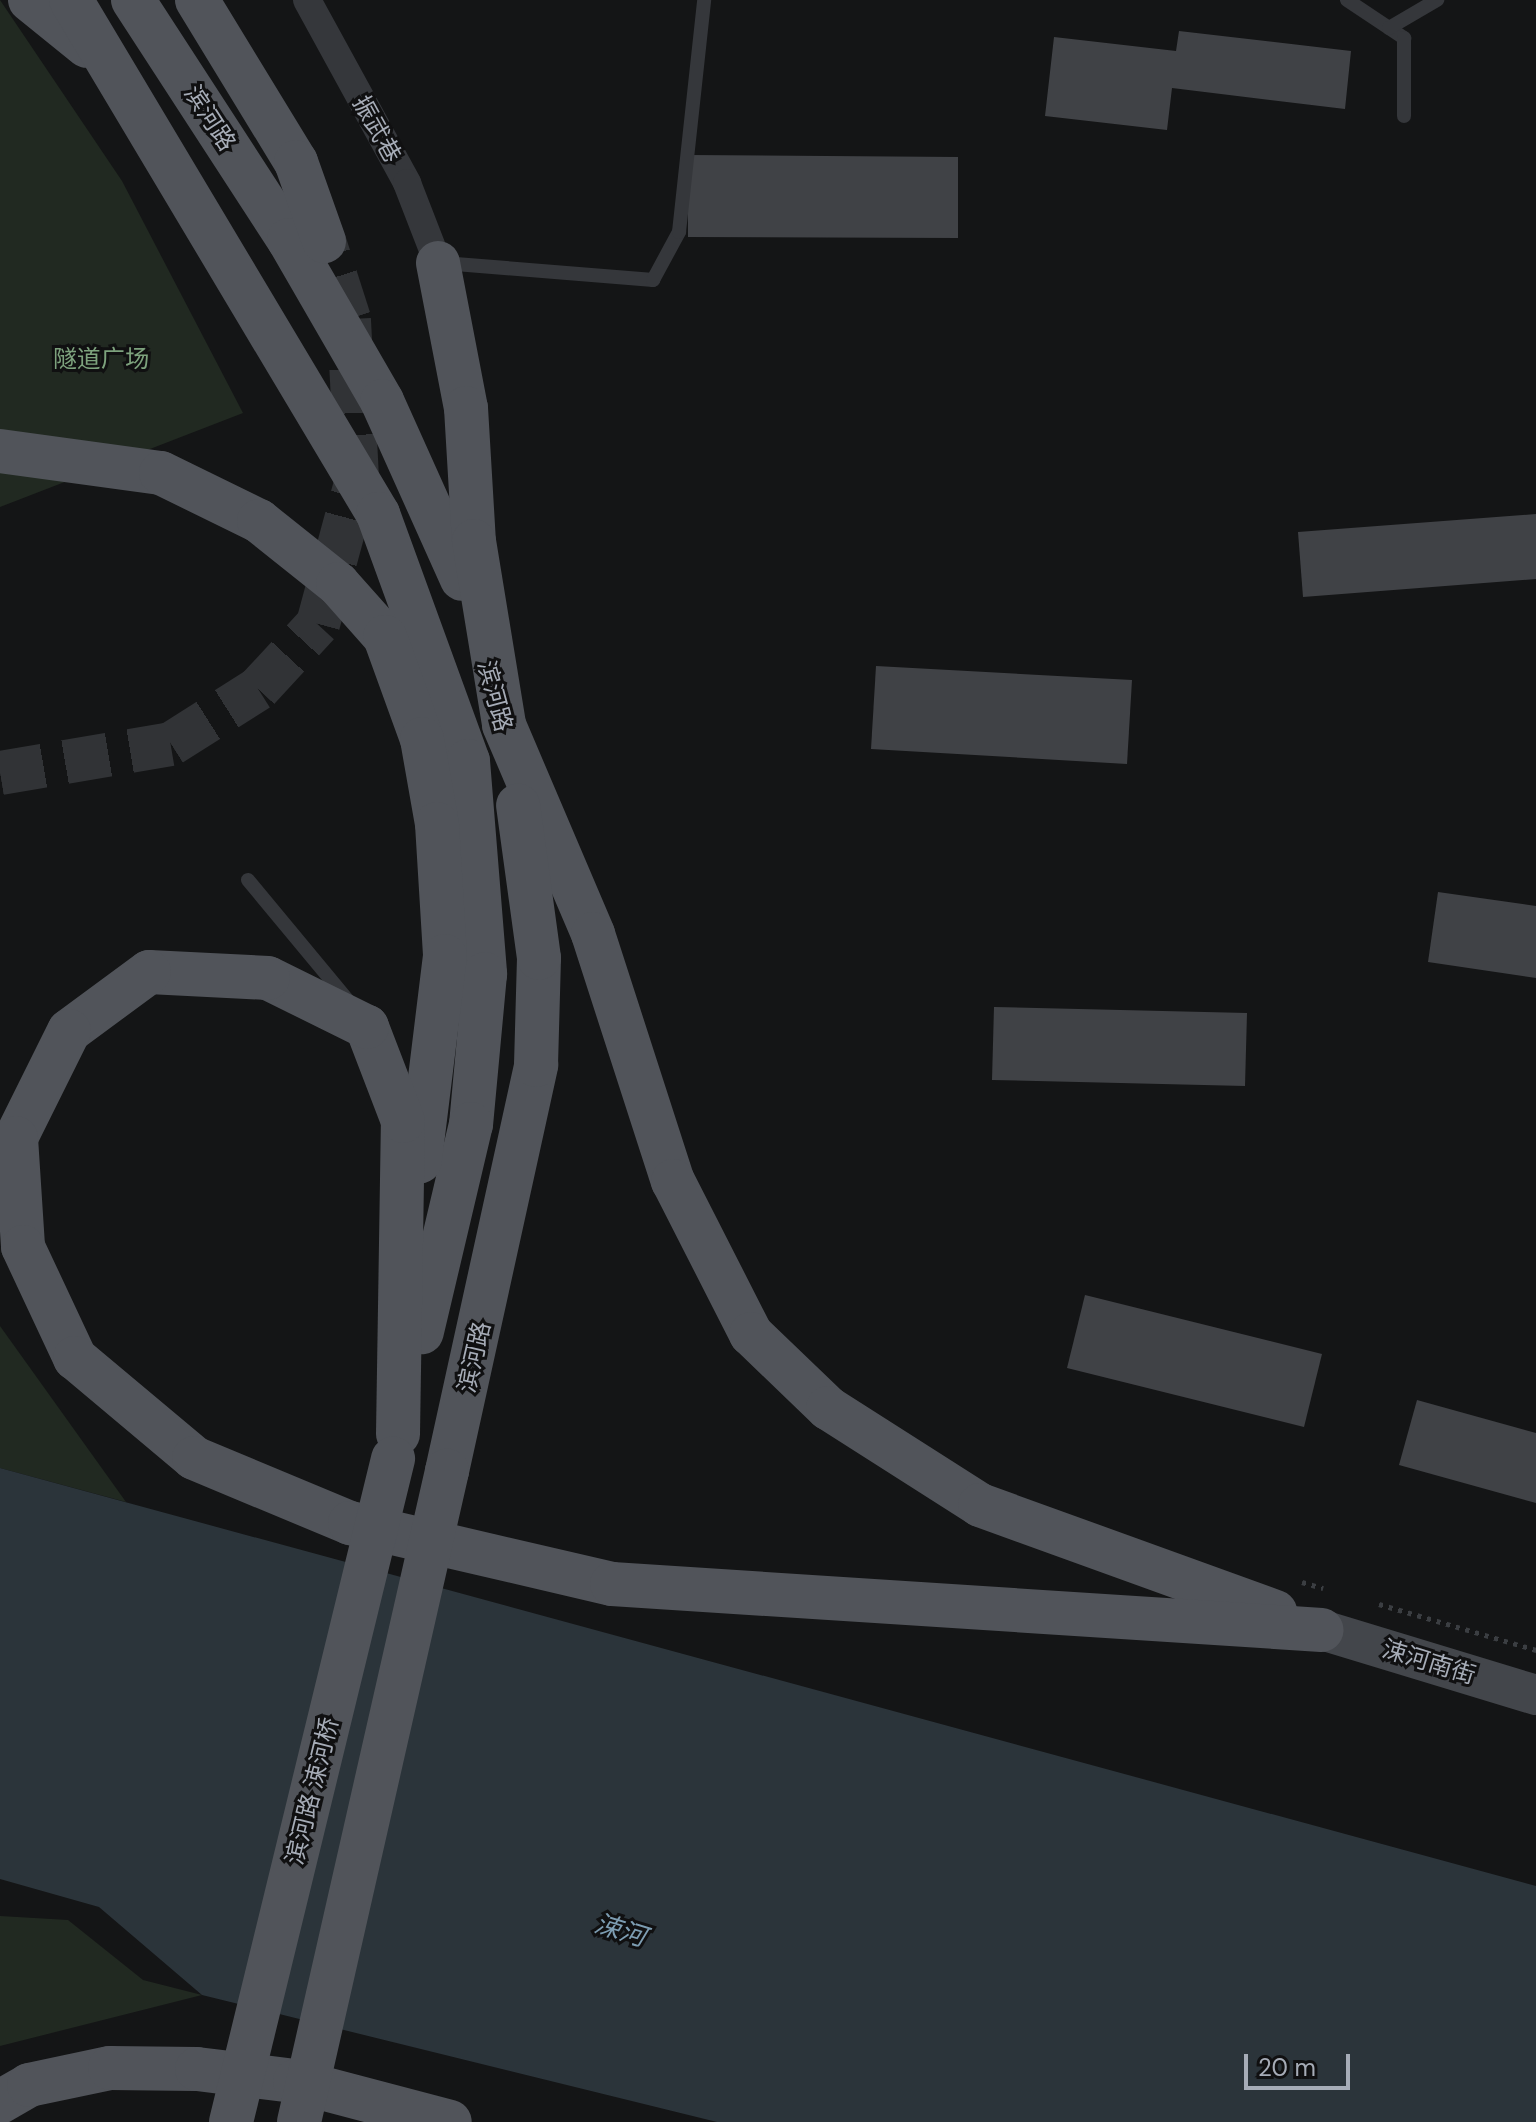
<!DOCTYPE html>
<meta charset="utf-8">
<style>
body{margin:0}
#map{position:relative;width:1536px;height:2122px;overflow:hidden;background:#141516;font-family:"DM Sans","Noto Sans SC",sans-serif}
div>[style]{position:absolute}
.green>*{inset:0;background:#212921}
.water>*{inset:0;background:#2b343a}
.building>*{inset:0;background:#404246}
.primary-tunnel>*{height:44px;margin-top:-22px;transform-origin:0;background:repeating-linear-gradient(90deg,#313336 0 44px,transparent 0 66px)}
.path>*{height:5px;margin-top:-2.5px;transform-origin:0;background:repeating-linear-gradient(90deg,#3b3e42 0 4px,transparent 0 10px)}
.service>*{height:14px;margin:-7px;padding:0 7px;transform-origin:7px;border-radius:7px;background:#35373b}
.minor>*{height:28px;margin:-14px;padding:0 14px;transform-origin:14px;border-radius:14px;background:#35373b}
.secondary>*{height:40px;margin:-20px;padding:0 20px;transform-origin:20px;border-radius:20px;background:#43464b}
.primary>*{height:44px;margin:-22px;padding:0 22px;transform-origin:22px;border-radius:22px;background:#51545a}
.primary-bridge>*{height:44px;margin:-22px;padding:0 22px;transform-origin:22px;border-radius:22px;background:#51545a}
span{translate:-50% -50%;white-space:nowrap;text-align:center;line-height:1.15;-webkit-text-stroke:6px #101011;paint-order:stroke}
.street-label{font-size:24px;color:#a6acb7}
.park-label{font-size:24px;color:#7da27d}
.water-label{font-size:26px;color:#7d9db2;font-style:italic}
.scale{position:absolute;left:1244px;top:2054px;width:106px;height:36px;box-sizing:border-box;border:4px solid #a6acb7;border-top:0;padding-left:10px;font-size:24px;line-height:28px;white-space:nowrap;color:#a6acb7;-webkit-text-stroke:6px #101011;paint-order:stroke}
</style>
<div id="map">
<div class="green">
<i style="clip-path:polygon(0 0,122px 181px,243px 413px,0 507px)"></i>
<i style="clip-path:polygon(0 1326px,126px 1502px,0 1468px)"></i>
<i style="clip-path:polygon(0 1916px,68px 1920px,143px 1980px,202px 1995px,0 2046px)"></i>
</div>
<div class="water">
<i style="clip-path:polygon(0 1468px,1536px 1886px,1536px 2122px,717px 2122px,202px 1995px,99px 1907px,0 1879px)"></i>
</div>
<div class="building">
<i style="clip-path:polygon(1179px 31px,1351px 51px,1345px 109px,1172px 88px,1167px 130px,1045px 116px,1054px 37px,1176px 51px)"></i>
<i style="clip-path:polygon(688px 155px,958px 157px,958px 238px,688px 237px)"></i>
<i style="clip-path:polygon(1536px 514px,1536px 579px,1303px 597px,1298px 532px)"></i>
<i style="clip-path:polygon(876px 666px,1132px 680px,1127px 764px,871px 749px)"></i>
<i style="clip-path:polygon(1438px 892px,1536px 906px,1536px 978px,1428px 962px)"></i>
<i style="clip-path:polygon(994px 1007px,1247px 1013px,1245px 1086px,992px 1080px)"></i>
<i style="clip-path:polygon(1085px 1295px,1322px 1354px,1304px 1427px,1067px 1368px)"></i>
<i style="clip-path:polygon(1417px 1400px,1536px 1433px,1536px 1503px,1399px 1465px)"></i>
</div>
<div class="primary-tunnel">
<i style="left:0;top:773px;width:173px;rotate:-9.6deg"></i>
<i style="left:171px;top:744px;width:103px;rotate:-32.3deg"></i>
<i style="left:258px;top:689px;width:88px;rotate:-47.3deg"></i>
<i style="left:318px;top:624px;width:150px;rotate:-74.9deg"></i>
<i style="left:357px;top:479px;width:160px;rotate:-92.9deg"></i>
<i style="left:349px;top:319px;width:82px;rotate:-107.8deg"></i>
</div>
<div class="path">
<i style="left:1302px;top:1582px;width:22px;rotate:16deg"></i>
<i style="left:1379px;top:1604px;width:164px;rotate:16.3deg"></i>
</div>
<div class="service">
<i style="left:1347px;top:0;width:69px;rotate:33.7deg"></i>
<i style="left:1404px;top:38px;width:78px;rotate:90deg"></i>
<i style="left:1389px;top:28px;width:56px;rotate:-30.3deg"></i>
<i style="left:443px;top:263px;width:211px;rotate:4.6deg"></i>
<i style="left:653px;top:280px;width:55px;rotate:-61.6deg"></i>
<i style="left:679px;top:232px;width:233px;rotate:-83.8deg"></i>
<i style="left:248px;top:880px;width:160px;rotate:50.3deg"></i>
</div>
<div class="minor">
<i style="left:307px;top:0;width:209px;rotate:61.3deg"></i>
<i style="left:407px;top:183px;width:86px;rotate:68.8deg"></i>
</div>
<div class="secondary">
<i style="left:1322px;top:1630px;width:224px;rotate:16.9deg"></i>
</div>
<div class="primary">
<i style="left:30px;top:0;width:73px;rotate:38.9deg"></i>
<i style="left:71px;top:0;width:599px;rotate:59.15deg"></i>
<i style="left:378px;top:514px;width:263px;rotate:70deg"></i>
<i style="left:468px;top:761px;width:214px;rotate:85.4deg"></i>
<i style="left:485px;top:974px;width:151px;rotate:95.3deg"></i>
<i style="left:471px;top:1124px;width:214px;rotate:103.3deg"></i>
<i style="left:133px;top:0;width:286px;rotate:57deg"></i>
<i style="left:289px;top:240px;width:186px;rotate:60deg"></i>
<i style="left:382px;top:401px;width:195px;rotate:65.8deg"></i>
<i style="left:197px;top:0;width:190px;rotate:58.6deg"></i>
<i style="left:296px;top:162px;width:84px;rotate:70.5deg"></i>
<i style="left:438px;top:263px;width:148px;rotate:79.1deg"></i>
<i style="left:466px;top:408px;width:133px;rotate:86.6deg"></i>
<i style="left:474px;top:541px;width:186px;rotate:80.7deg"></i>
<i style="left:504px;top:725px;width:227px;rotate:66.9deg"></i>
<i style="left:593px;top:934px;width:260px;rotate:72.1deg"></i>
<i style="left:673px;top:1181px;width:172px;rotate:63deg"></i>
<i style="left:751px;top:1334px;width:107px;rotate:43.9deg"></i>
<i style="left:828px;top:1408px;width:180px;rotate:32.5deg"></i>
<i style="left:980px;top:1505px;width:314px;rotate:19.9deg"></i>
<i style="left:0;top:451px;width:162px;rotate:7.8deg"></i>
<i style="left:161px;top:473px;width:109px;rotate:26.1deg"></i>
<i style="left:259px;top:521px;width:101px;rotate:38.6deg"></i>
<i style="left:338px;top:584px;width:71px;rotate:48.4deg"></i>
<i style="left:385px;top:637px;width:109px;rotate:70.1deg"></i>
<i style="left:422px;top:739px;width:86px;rotate:80deg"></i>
<i style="left:437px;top:824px;width:132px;rotate:86.5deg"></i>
<i style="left:445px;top:956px;width:207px;rotate:97deg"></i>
<i style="left:398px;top:1434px;width:313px;rotate:-89.1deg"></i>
<i style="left:403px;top:1121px;width:101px;rotate:-111deg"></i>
<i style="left:367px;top:1027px;width:110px;rotate:-153.7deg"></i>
<i style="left:268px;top:978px;width:119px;rotate:-177.1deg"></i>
<i style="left:149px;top:972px;width:99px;rotate:143.6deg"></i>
<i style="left:69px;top:1031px;width:119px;rotate:116.4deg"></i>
<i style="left:16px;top:1138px;width:109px;rotate:86.3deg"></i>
<i style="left:23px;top:1247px;width:123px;rotate:64.9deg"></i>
<i style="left:75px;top:1358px;width:155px;rotate:40deg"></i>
<i style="left:194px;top:1458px;width:169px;rotate:22.6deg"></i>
<i style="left:350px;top:1523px;width:269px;rotate:13.1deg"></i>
<i style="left:612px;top:1584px;width:711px;rotate:3.71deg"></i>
<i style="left:447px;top:1471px;width:416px;rotate:-77.6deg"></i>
<i style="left:536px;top:1065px;width:107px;rotate:-88.4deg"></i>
<i style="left:539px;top:958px;width:154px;rotate:-97.8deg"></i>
<i style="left:0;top:2102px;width:34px;rotate:-30deg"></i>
<i style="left:29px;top:2085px;width:83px;rotate:-11.9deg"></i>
<i style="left:110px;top:2068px;width:87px;rotate:0.7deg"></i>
<i style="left:197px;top:2069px;width:99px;rotate:7deg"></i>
<i style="left:295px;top:2081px;width:160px;rotate:14.8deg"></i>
</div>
<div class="primary-bridge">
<i style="left:231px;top:2122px;width:683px;rotate:-76.27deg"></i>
<i style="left:299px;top:2122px;width:668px;rotate:-77.19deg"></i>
</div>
<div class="street-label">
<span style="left:210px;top:118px;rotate:57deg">滨河路</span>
<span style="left:377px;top:129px;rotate:61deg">振武巷</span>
<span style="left:495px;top:696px;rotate:75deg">滨河路</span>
<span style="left:474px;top:1357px;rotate:-77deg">滨河路</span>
<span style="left:1429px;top:1662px;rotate:17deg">涑河南街</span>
<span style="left:312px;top:1791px;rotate:-76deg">滨河路 涑河桥</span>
</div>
<div class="park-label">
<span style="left:101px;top:359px">隧道广场</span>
</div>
<div class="water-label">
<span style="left:620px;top:1931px;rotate:17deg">涑河</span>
</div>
<div class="scale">20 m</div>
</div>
